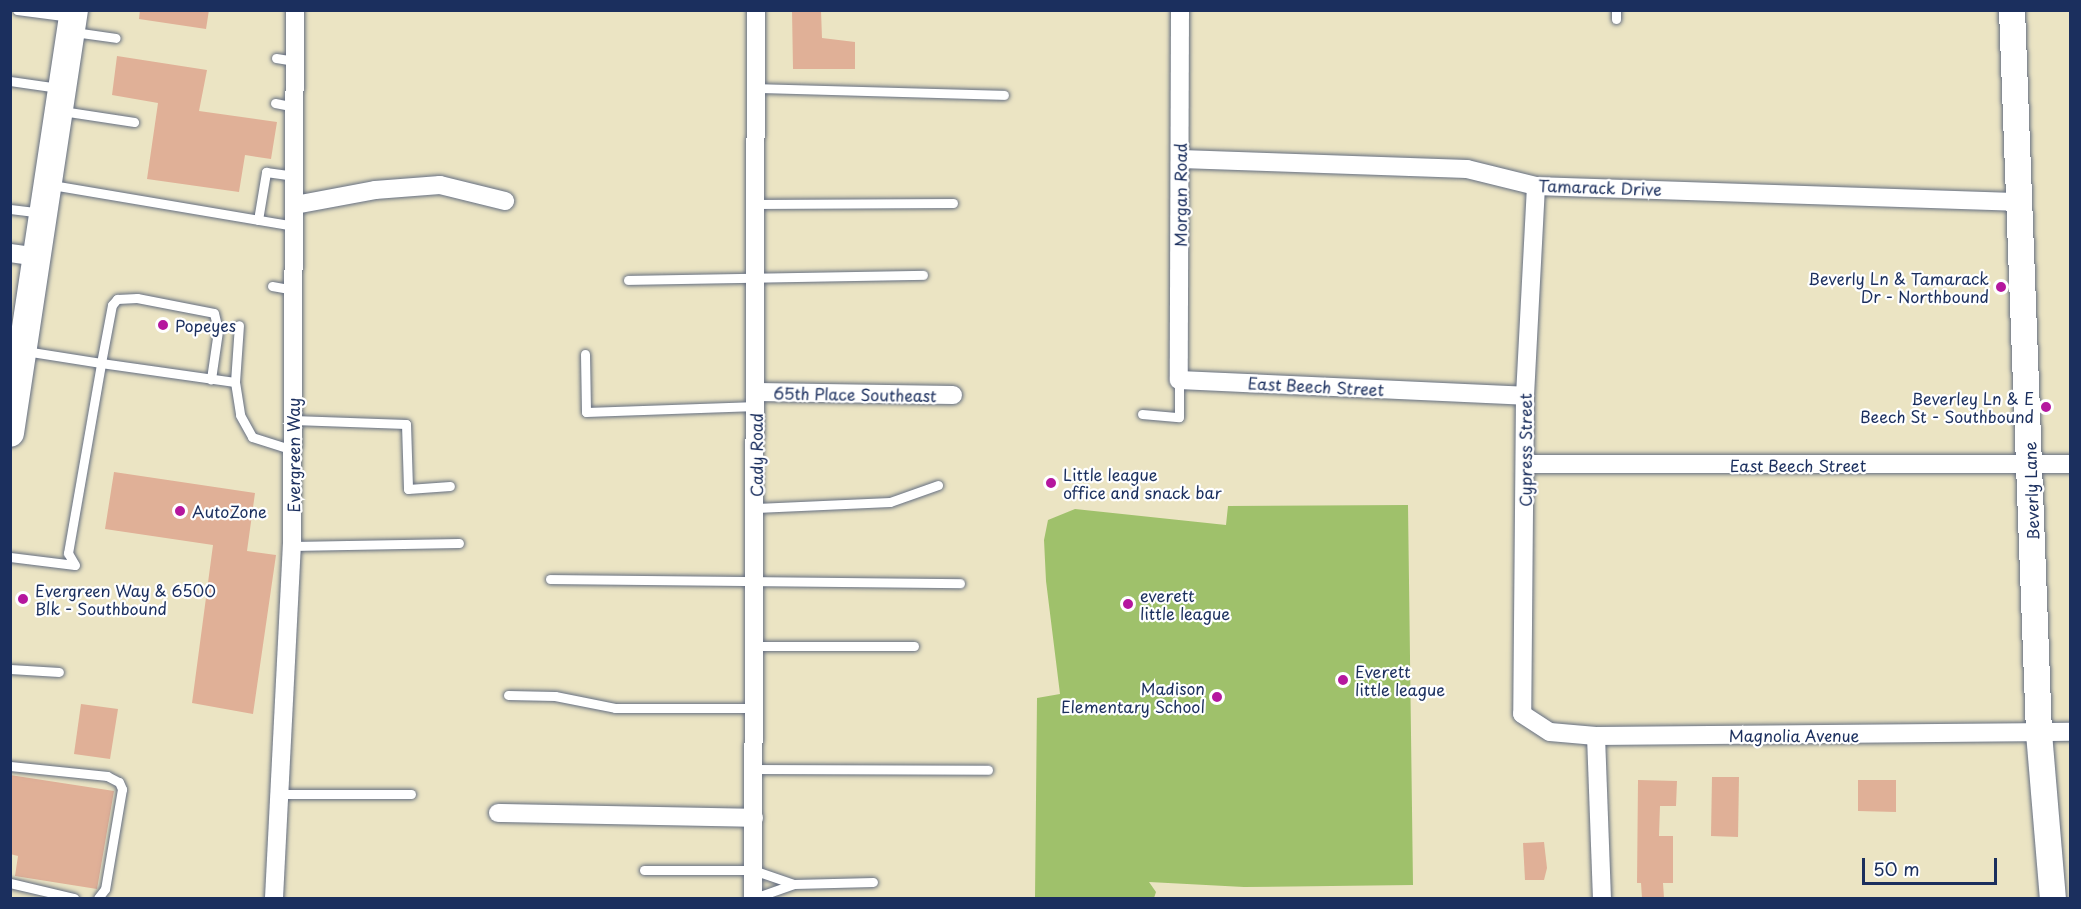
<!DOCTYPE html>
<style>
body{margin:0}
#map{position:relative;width:2081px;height:909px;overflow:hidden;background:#ebe4c3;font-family:"Playpen Sans",sans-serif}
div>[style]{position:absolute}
.green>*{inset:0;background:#9fc16b}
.building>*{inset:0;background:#e0b097}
.roads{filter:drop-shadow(0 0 2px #646e81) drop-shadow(0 0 2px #646e81)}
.lane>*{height:9px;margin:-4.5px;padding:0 4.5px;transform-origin:4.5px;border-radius:4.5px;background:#fff}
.street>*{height:18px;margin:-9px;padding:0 9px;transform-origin:9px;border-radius:9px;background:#fff}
.secondary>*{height:26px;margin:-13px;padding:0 13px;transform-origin:13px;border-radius:13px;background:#fff}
.primary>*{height:28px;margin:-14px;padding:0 14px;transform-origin:14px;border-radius:14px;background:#fff}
.dots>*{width:16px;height:16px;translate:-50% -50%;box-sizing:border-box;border:3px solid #fff;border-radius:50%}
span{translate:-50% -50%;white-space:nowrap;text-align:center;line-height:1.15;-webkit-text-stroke:4.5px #fff;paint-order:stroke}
.street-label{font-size:16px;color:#1b2f5e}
.poi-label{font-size:16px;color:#1b2f5e}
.right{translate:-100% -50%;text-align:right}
.left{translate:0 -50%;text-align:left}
.frame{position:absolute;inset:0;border:12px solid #1b2f5e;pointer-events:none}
.scale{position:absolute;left:1862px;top:858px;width:135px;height:27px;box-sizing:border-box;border:3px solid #1b2f5e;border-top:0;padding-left:8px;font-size:18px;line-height:21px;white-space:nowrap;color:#1b2f5e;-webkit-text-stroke:4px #fff;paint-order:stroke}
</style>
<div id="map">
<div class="green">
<i style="clip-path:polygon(1408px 505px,1413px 885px,1244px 887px,1149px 882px,1156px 892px,1154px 898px,1035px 898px,1037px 698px,1060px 694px,1046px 581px,1044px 540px,1048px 520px,1075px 509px,1226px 525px,1228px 506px)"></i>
</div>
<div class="building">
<i style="clip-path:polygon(140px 10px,209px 10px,206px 29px,139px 19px)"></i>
<i style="clip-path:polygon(792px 10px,821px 10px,822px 38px,855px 42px,855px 69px,793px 69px)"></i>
<i style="clip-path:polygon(117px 56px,207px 70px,199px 111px,277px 122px,271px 159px,245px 155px,239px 192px,147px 179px,158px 103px,112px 95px)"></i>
<i style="clip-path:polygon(114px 472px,255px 493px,247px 551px,276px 555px,253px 714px,192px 703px,213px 545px,105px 529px)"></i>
<i style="clip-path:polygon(81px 704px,118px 709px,110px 759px,74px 754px)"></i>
<i style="clip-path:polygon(10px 775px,114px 791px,97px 889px,15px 876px,18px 856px,10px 854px)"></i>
<i style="clip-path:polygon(1712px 777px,1739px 777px,1738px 837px,1711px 836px)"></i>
<i style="clip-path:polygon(1638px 780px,1677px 781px,1676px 806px,1660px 806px,1659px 836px,1673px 836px,1673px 883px,1663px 883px,1664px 898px,1642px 898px,1641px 883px,1637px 883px)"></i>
<i style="clip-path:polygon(1858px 780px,1896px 780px,1896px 812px,1858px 811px)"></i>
<i style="clip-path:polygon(1544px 842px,1547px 868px,1544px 880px,1525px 880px,1523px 843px)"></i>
</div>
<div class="roads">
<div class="lane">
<i style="left:17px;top:10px;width:54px;rotate:7.4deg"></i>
<i style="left:1616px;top:19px;width:9px;rotate:-90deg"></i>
<i style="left:74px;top:32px;width:42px;rotate:8.1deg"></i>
<i style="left:276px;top:58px;width:19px;rotate:9deg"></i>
<i style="left:10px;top:81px;width:49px;rotate:8.3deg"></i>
<i style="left:756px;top:88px;width:248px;rotate:1.6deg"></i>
<i style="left:275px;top:103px;width:20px;rotate:11deg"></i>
<i style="left:62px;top:111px;width:73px;rotate:8.7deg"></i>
<i style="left:52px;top:185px;width:246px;rotate:9.6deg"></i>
<i style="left:756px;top:204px;width:197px;rotate:-0.3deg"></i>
<i style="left:10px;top:209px;width:31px;rotate:7deg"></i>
<i style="left:258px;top:220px;width:49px;rotate:-80.5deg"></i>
<i style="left:266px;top:172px;width:29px;rotate:8deg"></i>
<i style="left:628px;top:280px;width:295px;rotate:-1deg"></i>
<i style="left:272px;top:286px;width:22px;rotate:10deg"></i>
<i style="left:25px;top:351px;width:77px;rotate:9deg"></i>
<i style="left:101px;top:363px;width:59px;rotate:-79.3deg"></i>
<i style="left:112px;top:305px;width:8px;rotate:-50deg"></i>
<i style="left:117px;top:299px;width:20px;rotate:-3deg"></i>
<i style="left:137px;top:298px;width:78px;rotate:11deg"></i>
<i style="left:214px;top:313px;width:18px;rotate:77deg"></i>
<i style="left:218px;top:331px;width:49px;rotate:98.3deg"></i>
<i style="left:585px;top:354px;width:58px;rotate:89deg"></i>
<i style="left:586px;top:412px;width:171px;rotate:-2deg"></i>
<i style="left:235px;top:382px;width:33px;rotate:81deg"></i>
<i style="left:240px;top:415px;width:25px;rotate:61deg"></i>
<i style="left:252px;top:437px;width:43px;rotate:17.6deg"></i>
<i style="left:1142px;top:414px;width:37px;rotate:5deg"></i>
<i style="left:1179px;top:417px;width:37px;rotate:-90deg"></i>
<i style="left:293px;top:420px;width:113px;rotate:2deg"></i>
<i style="left:406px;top:424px;width:65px;rotate:88.2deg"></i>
<i style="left:408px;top:489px;width:42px;rotate:-4.1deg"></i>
<i style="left:756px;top:508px;width:134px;rotate:-2.6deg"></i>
<i style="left:890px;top:502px;width:51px;rotate:-19.5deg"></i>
<i style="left:292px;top:546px;width:167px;rotate:-1deg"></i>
<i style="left:10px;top:557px;width:65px;rotate:7deg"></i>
<i style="left:75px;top:565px;width:14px;rotate:-120deg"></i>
<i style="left:68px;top:553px;width:193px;rotate:-80.1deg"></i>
<i style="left:101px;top:363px;width:135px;rotate:8.1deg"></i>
<i style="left:235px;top:382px;width:57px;rotate:-86deg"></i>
<i style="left:550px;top:579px;width:410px;rotate:0.6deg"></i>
<i style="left:755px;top:646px;width:159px"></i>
<i style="left:10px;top:669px;width:49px;rotate:3.5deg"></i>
<i style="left:508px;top:695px;width:47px;rotate:1.2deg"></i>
<i style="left:555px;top:696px;width:61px;rotate:11.3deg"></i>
<i style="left:615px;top:708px;width:140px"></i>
<i style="left:10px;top:766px;width:98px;rotate:5.9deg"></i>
<i style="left:107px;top:776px;width:13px;rotate:27deg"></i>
<i style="left:119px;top:782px;width:8px;rotate:67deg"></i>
<i style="left:122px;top:789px;width:101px;rotate:99.6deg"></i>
<i style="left:105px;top:889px;width:11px;rotate:128deg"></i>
<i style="left:754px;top:769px;width:234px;rotate:0.2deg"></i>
<i style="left:279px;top:794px;width:132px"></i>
<i style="left:644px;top:870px;width:109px"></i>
<i style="left:753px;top:870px;width:43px;rotate:18.9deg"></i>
<i style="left:794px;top:884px;width:42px;rotate:160.7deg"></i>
<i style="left:10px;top:883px;width:66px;rotate:13.2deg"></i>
<i style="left:794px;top:884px;width:79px;rotate:-1.5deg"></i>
</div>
<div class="street">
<i style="left:1180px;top:10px;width:370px;rotate:90.2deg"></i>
<i style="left:1179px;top:380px;width:346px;rotate:2.6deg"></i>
<i style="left:1181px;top:159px;width:286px;rotate:2deg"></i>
<i style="left:1467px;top:169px;width:71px;rotate:13.8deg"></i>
<i style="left:1536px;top:186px;width:485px;rotate:1.9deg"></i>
<i style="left:1536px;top:186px;width:210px;rotate:93deg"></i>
<i style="left:1525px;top:396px;width:318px;rotate:90.5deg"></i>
<i style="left:1522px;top:714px;width:33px;rotate:33deg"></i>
<i style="left:1550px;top:732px;width:46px;rotate:5deg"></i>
<i style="left:1596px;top:736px;width:474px;rotate:-0.5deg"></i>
<i style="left:295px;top:205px;width:81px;rotate:-10.6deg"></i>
<i style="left:375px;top:190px;width:65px;rotate:-4.4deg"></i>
<i style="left:440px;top:185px;width:67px;rotate:13.8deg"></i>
<i style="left:10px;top:253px;width:27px;rotate:8deg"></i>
<i style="left:757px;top:392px;width:196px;rotate:0.9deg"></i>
<i style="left:1526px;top:464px;width:544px"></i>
<i style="left:1596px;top:736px;width:162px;rotate:87.9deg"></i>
<i style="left:498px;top:813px;width:256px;rotate:1.1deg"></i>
<i style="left:274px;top:898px;width:356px;rotate:-87.1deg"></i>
<i style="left:292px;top:542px;width:532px;rotate:-89.68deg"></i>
<i style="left:753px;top:898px;width:888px;rotate:-89.81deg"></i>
</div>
<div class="secondary">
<i style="left:2012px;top:10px;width:724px;rotate:87.86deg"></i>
<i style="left:2039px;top:733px;width:166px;rotate:85.2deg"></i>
</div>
<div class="primary">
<i style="left:10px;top:433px;width:428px;rotate:-81.4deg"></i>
</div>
</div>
<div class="dots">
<i style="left:2001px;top:287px;background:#b5179e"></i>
<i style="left:163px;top:325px;background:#b5179e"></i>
<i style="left:2046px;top:407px;background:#b5179e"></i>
<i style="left:1051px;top:483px;background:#b5179e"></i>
<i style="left:180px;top:511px;background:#b5179e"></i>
<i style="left:23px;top:599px;background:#b5179e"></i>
<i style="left:1128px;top:604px;background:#b5179e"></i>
<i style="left:1343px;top:680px;background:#b5179e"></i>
<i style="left:1217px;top:697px;background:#b5179e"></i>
</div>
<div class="street-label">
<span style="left:1600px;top:187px;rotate:2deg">Tamarack Drive</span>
<span style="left:1180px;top:195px;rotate:-90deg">Morgan Road</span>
<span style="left:1316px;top:386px;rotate:3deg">East Beech Street</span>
<span style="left:855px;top:394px;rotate:1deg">65th Place Southeast</span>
<span style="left:1525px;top:450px;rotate:-90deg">Cypress Street</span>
<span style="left:293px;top:455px;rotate:-90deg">Evergreen Way</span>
<span style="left:756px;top:455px;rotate:-90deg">Cady Road</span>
<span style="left:1798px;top:465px">East Beech Street</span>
<span style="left:2031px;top:491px;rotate:-92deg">Beverly Lane</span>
<span style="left:1794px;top:735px">Magnolia Avenue</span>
</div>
<div class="poi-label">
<span class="right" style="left:1989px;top:287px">Beverly Ln &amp; Tamarack<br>Dr - Northbound</span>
<span class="left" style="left:175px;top:325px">Popeyes</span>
<span class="right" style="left:2034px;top:407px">Beverley Ln &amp; E<br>Beech St - Southbound</span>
<span class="left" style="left:1063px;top:483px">Little league<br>office and snack bar</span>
<span class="left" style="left:192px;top:511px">AutoZone</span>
<span class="left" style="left:35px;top:599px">Evergreen Way &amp; 6500<br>Blk - Southbound</span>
<span class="left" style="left:1140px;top:604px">everett<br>little league</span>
<span class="left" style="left:1355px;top:680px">Everett<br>little league</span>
<span class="right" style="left:1205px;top:697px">Madison<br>Elementary School</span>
</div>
<div class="frame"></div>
<div class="scale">50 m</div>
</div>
